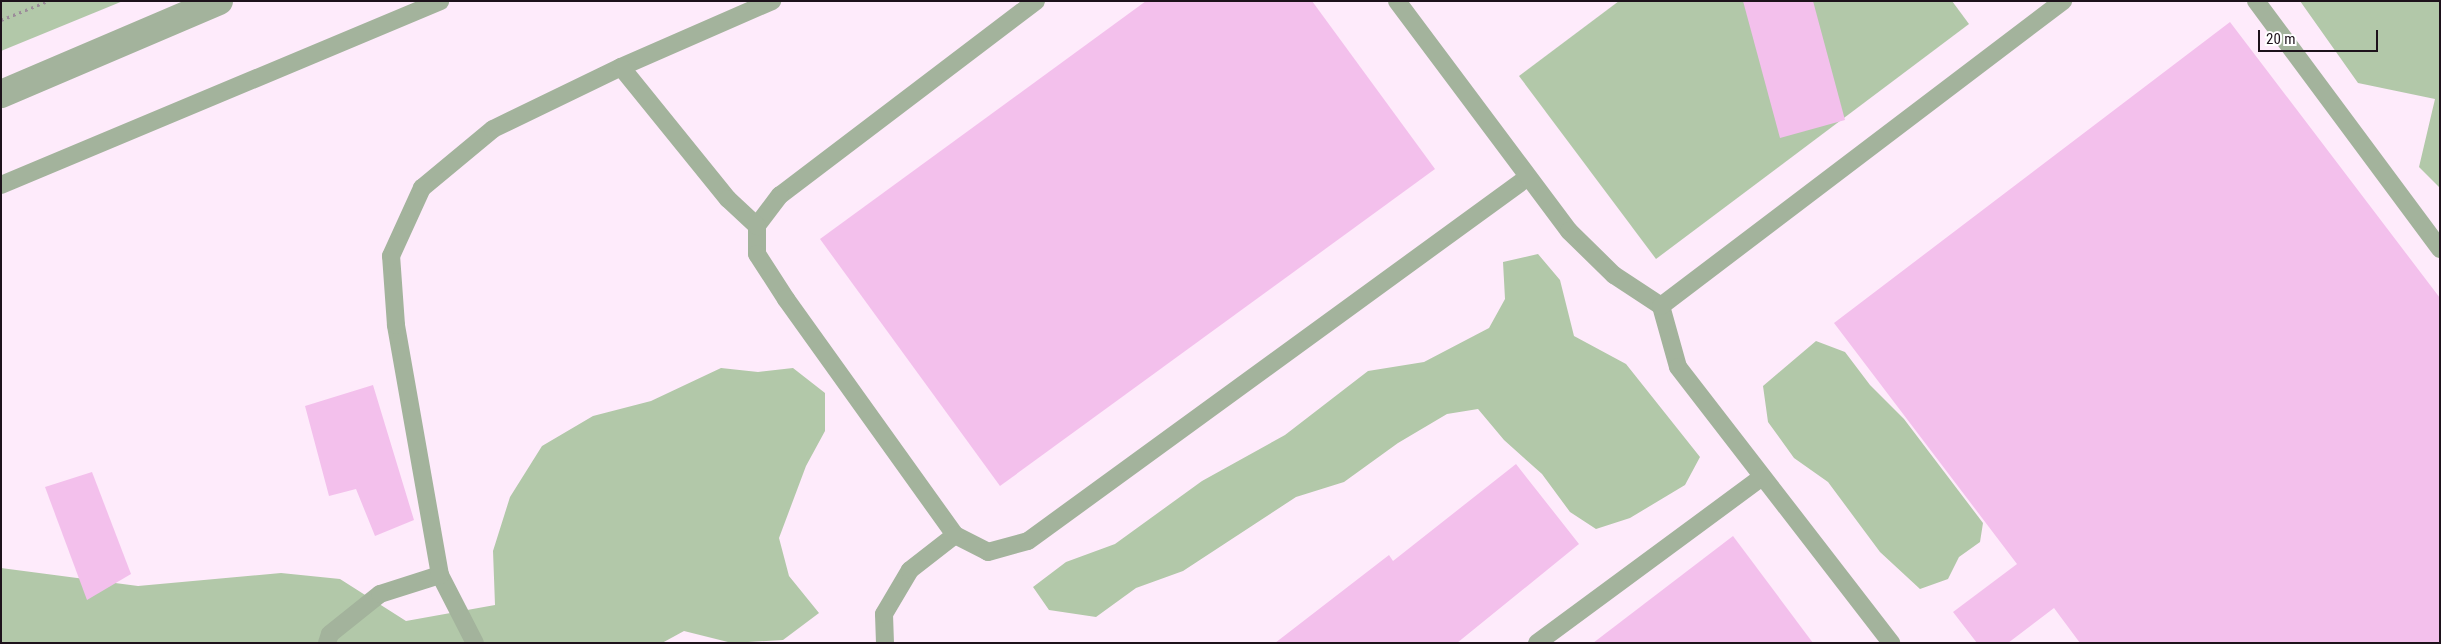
<!DOCTYPE html>
<style>
body{margin:0}
#map{position:relative;width:2441px;height:644px;overflow:hidden;background:#feebfb;font-family:"Roboto Condensed",sans-serif}
div>[style]{position:absolute}
.green>*{inset:0;background:#b2c8a9}
.building>*{inset:0;background:#f3c0ec}
.path>*{height:3px;margin-top:-1.5px;transform-origin:0;background:repeating-linear-gradient(90deg,#9b8c99 0 2.5px,transparent 0 6.5px)}
.lane>*{height:18px;margin:-9px;padding:0 9px;transform-origin:9px;border-radius:9px;background:#a3b39c}
.street>*{height:28px;margin:-14px;padding:0 14px;transform-origin:14px;border-radius:14px;background:#a3b39c}
span{translate:-50% -50%;white-space:nowrap;text-align:center;line-height:1.15;-webkit-text-stroke:4.5px #fff;paint-order:stroke}
.frame{position:absolute;inset:0;border:2px solid #1d121b;pointer-events:none}
.scale{position:absolute;left:2258px;top:30px;width:120px;height:22px;box-sizing:border-box;border:2px solid #1d121b;border-top:0;padding-left:6px;font-size:15px;line-height:18px;white-space:nowrap;color:#1d121b;-webkit-text-stroke:4px #fff;paint-order:stroke}
</style>
<div id="map">
<div class="green">
<i style="clip-path:polygon(1px 1px,123px 1px,1px 51px)"></i>
<i style="clip-path:polygon(1619px 1px,1952px 1px,1969px 24px,1656px 259px,1519px 76px)"></i>
<i style="clip-path:polygon(2300px 1px,2440px 1px,2440px 188px,2419px 167px,2435px 99px,2358px 83px)"></i>
<i style="clip-path:polygon(1538px 254px,1560px 280px,1574px 336px,1626px 364px,1700px 457px,1685px 485px,1630px 518px,1596px 529px,1570px 512px,1542px 474px,1504px 440px,1478px 409px,1447px 414px,1398px 443px,1344px 482px,1296px 497px,1183px 571px,1136px 588px,1096px 617px,1049px 610px,1033px 587px,1066px 562px,1115px 544px,1202px 481px,1285px 435px,1368px 371px,1424px 362px,1489px 328px,1505px 299px,1503px 262px)"></i>
<i style="clip-path:polygon(1816px 341px,1845px 352px,1870px 385px,1904px 419px,1983px 523px,1980px 542px,1959px 557px,1948px 579px,1920px 589px,1880px 552px,1828px 482px,1794px 458px,1768px 422px,1763px 386px)"></i>
<i style="clip-path:polygon(721px 368px,758px 372px,793px 368px,825px 393px,825px 431px,806px 466px,779px 538px,789px 576px,819px 613px,783px 640px,732px 643px,684px 631px,662px 643px,1px 643px,1px 568px,138px 586px,281px 573px,340px 579px,406px 621px,495px 605px,493px 551px,510px 497px,542px 446px,593px 416px,651px 401px)"></i>
</div>
<div class="building">
<i style="clip-path:polygon(1146px 1px,1312px 1px,1435px 169px,1000px 486px,820px 239px)"></i>
<i style="clip-path:polygon(1743px 1px,1813px 1px,1845px 120px,1780px 138px)"></i>
<i style="clip-path:polygon(2230px 22px,2440px 298px,2440px 643px,2080px 643px,2054px 608px,2008px 643px,1977px 643px,1953px 612px,2017px 564px,1834px 323px)"></i>
<i style="clip-path:polygon(373px 385px,414px 520px,375px 536px,356px 489px,329px 496px,305px 406px)"></i>
<i style="clip-path:polygon(1516px 464px,1579px 544px,1457px 643px,1275px 643px,1389px 555px,1393px 561px)"></i>
<i style="clip-path:polygon(92px 472px,131px 574px,87px 600px,45px 487px)"></i>
<i style="clip-path:polygon(1733px 536px,1813px 643px,1593px 643px)"></i>
</div>
<div class="path">
<i style="left:1px;top:20px;width:51px;rotate:-22deg"></i>
</div>
<div class="lane">
<i style="left:1036px;top:1px;width:321px;rotate:142.8deg"></i>
<i style="left:780px;top:195px;width:39px;rotate:127deg"></i>
<i style="left:757px;top:226px;width:28px;rotate:90deg"></i>
<i style="left:757px;top:254px;width:54px;rotate:57.2deg"></i>
<i style="left:786px;top:299px;width:290px;rotate:54.4deg"></i>
<i style="left:955px;top:535px;width:37px;rotate:27deg"></i>
<i style="left:988px;top:552px;width:41px;rotate:-15.4deg"></i>
<i style="left:1028px;top:541px;width:618px;rotate:-36.05deg"></i>
<i style="left:1397px;top:1px;width:287px;rotate:53.2deg"></i>
<i style="left:1569px;top:231px;width:63px;rotate:44.4deg"></i>
<i style="left:1614px;top:275px;width:56px;rotate:33.4deg"></i>
<i style="left:1661px;top:306px;width:63px;rotate:74.4deg"></i>
<i style="left:1678px;top:367px;width:349px;rotate:52.3deg"></i>
<i style="left:2256px;top:1px;width:309px;rotate:53.4deg"></i>
<i style="left:621px;top:67px;width:165px;rotate:-23.6deg"></i>
<i style="left:1px;top:185px;width:476px;rotate:-22.7deg"></i>
<i style="left:1661px;top:306px;width:505px;rotate:-37.19deg"></i>
<i style="left:440px;top:575px;width:76px;rotate:62.8deg"></i>
<i style="left:327px;top:643px;width:9px;rotate:-72deg"></i>
<i style="left:330px;top:634px;width:64px;rotate:-38.7deg"></i>
<i style="left:380px;top:594px;width:63px;rotate:-17.6deg"></i>
<i style="left:440px;top:575px;width:254px;rotate:-100deg"></i>
<i style="left:396px;top:325px;width:69px;rotate:-94.1deg"></i>
<i style="left:391px;top:256px;width:75px;rotate:-65.5deg"></i>
<i style="left:422px;top:188px;width:92px;rotate:-39.7deg"></i>
<i style="left:493px;top:129px;width:142px;rotate:-25.8deg"></i>
<i style="left:621px;top:67px;width:170px;rotate:51deg"></i>
<i style="left:728px;top:199px;width:40px;rotate:43deg"></i>
<i style="left:885px;top:643px;width:29px;rotate:-92deg"></i>
<i style="left:884px;top:614px;width:51px;rotate:-59.4deg"></i>
<i style="left:910px;top:570px;width:57px;rotate:-37.9deg"></i>
<i style="left:1537px;top:643px;width:280px;rotate:-36.4deg"></i>
</div>
<div class="street">
<i style="left:1px;top:94px;width:237px;rotate:-23.1deg"></i>
</div>
<div class="frame"></div>
<div class="scale">20 m</div>
</div>
